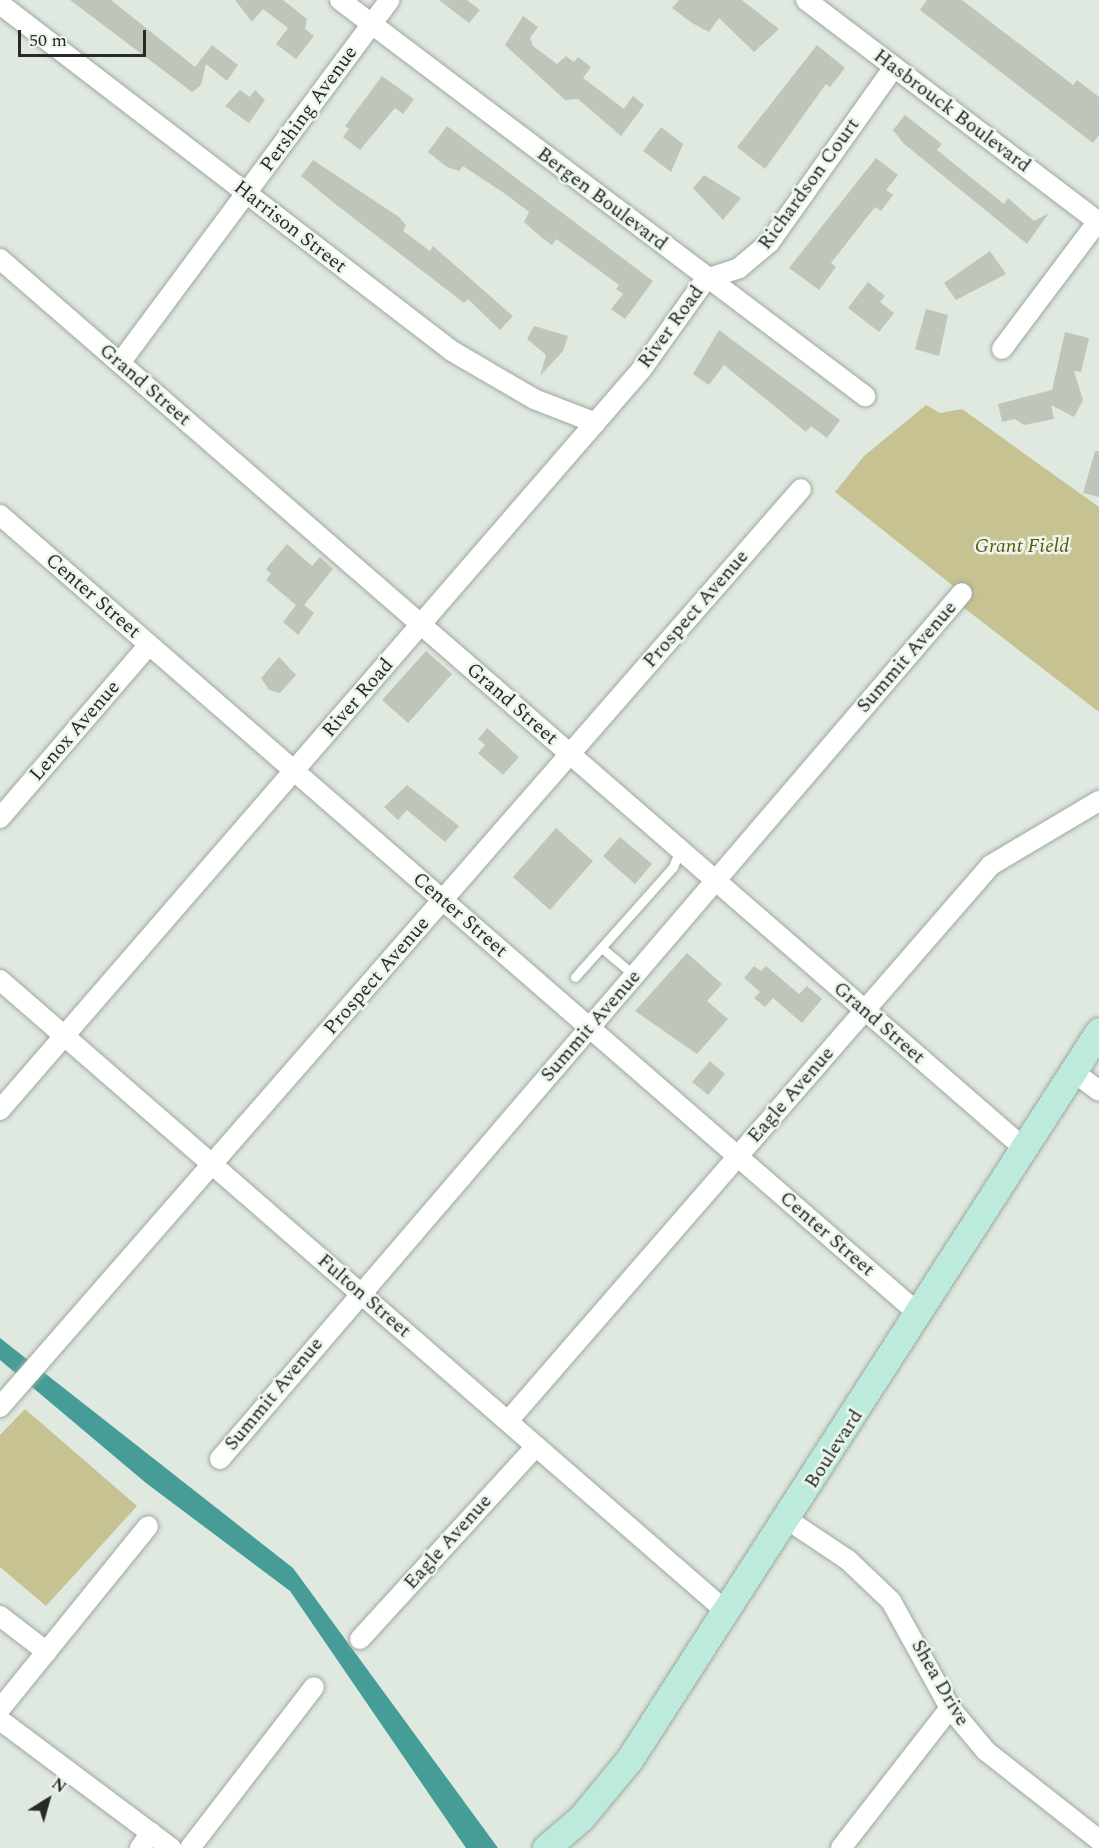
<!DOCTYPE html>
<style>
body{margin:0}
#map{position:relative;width:1099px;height:1848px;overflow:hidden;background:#dfe9df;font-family:Spectral,serif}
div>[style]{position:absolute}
.green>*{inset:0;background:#c7c292}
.water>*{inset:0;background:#469d97}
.building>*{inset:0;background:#c0c5b9}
.roads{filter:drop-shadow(0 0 2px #9fa89f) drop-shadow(0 0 2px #9fa89f)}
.lane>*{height:9px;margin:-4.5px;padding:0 4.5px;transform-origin:4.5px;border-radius:4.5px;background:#fff}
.street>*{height:20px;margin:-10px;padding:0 10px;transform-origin:10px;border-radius:10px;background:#fff}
.secondary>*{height:27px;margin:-13.5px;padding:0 13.5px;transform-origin:13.5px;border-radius:13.5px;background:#bcebdd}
span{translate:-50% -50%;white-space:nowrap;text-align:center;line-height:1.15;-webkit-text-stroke:5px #ecf6ec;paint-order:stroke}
.street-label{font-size:20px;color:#272b27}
.park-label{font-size:20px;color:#5e5505;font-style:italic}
.north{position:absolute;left:18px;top:1770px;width:60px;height:60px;-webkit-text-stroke:4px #ecf6ec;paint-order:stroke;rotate:37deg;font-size:16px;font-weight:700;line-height:24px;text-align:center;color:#272b27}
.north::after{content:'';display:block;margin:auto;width:21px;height:27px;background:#272b27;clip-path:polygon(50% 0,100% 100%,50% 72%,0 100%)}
.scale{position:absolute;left:18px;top:30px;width:128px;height:27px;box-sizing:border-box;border:3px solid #272b27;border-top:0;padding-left:8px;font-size:18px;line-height:21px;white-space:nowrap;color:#272b27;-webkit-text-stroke:4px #ecf6ec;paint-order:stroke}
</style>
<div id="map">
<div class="green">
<i style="clip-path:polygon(926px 405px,940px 413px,962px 409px,1099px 507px,1099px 712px,955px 601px,962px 593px,835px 492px,864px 456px)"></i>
<i style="clip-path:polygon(25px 1409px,137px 1506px,46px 1606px,0 1567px,0 1435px)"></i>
</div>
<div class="water">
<i style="clip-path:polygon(0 1338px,293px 1568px,498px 1848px,466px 1848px,290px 1591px,146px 1483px,0 1360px)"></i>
</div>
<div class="building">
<i style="clip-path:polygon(70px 0,111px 0,195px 67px,212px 45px,238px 65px,227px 81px,206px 64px,201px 85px,192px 92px)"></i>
<i style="clip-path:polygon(235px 0,283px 0,307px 19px,305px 29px,314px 36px,296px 59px,276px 44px,288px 28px,263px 9px,252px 22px)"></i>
<i style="clip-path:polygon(439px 0,467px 0,480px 10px,469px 23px)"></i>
<i style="clip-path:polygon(679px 0,742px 0,779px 29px,754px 52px,719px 18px,709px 32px,692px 23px,672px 8px)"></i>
<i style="clip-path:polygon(927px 0,962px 0,1073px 85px,1077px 80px,1099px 97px,1099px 135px,1093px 143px,920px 10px)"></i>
<i style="clip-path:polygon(523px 16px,538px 27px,530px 38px,533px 46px,557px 64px,566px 56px,574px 62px,578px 57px,591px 67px,583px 78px,607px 96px,624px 109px,633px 96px,644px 105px,621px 136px,578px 99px,565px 100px,505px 45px)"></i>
<i style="clip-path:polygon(817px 45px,845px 68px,830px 87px,826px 84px,765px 169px,737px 147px)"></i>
<i style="clip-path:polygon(382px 76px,414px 99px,403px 114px,395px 108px,360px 150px,343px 137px,349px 129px,345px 126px)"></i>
<i style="clip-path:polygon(240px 90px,250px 97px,255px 90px,265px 100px,249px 123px,225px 106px)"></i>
<i style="clip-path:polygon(905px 115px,942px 144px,937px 150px,1004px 204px,1008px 198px,1034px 221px,1049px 213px,1027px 244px,903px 143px,893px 130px)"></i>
<i style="clip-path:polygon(447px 126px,653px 281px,625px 319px,611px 309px,623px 294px,616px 289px,619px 285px,556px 239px,552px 245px,541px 237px,524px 222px,529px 212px,504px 193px,463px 166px,459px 171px,447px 167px,428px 152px)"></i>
<i style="clip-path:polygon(661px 127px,683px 144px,671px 172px,643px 151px)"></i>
<i style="clip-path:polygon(876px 158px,898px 175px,886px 190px,893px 195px,881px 211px,875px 207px,831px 263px,836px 267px,819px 290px,789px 268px)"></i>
<i style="clip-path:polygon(313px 160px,399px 217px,406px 225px,403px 231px,430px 251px,433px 246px,513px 316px,500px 330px,468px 299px,464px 303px,334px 203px,301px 176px)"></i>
<i style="clip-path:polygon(704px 175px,741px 198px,723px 220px,693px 188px)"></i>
<i style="clip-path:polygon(990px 251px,1006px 274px,956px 300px,944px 283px)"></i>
<i style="clip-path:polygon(868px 282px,885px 296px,880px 302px,894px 313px,879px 332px,848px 308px)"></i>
<i style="clip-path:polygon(926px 309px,948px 315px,939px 356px,915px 349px)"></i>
<i style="clip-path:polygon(534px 326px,568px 336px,563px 351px,540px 376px,546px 355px,527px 339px)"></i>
<i style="clip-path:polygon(719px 330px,840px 420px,827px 438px,811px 426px,806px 432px,724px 365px,709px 385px,693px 374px)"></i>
<i style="clip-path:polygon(1065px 332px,1089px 338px,1081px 372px,1074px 371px,1083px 400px,1074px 417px,1051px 405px,1054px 419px,1024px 425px,1015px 419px,1002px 422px,998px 404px,1052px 390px)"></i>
<i style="clip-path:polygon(1095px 451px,1099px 451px,1099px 497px,1083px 493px)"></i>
<i style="clip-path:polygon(287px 544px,312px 566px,320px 557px,333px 569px,304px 605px,314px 613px,298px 635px,283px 622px,296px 605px,266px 580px,271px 574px,266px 569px)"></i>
<i style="clip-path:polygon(426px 651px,452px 674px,408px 723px,382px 700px)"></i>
<i style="clip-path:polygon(279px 657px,296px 675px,280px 693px,269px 690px,261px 678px)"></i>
<i style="clip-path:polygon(487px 728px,519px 757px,503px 775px,478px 753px,485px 745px,478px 739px)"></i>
<i style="clip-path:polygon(407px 785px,459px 826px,445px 842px,407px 810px,398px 820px,384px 807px)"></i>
<i style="clip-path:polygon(556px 828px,593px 861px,550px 910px,513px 877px)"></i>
<i style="clip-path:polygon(620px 837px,652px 864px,635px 884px,603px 856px)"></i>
<i style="clip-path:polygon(687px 953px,722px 984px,707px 1001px,728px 1019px,697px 1054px,635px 1011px)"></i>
<i style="clip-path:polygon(754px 966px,761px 971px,766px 966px,799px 994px,807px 986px,822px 999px,802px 1023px,773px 998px,765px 1007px,754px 998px,760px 992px,744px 978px)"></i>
<i style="clip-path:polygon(710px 1061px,725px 1074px,708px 1095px,692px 1082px)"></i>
</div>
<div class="roads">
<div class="lane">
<i style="left:602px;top:948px;width:43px;rotate:40.3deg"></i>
<i style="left:575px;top:977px;width:147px;rotate:-48.3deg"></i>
<i style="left:673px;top:867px;width:18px;rotate:-68deg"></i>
</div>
<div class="street">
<i style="left:340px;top:0;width:658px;rotate:37.03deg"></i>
<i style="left:806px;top:0;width:368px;rotate:37.2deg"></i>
<i style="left:0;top:4px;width:570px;rotate:37.51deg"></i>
<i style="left:452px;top:351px;width:95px;rotate:30.3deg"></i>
<i style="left:534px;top:399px;width:66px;rotate:21.2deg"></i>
<i style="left:0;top:259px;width:1357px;rotate:40.97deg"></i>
<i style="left:1002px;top:349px;width:160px;rotate:-53.1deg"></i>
<i style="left:120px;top:363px;width:452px;rotate:-53.4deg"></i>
<i style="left:0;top:515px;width:1219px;rotate:41.01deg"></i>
<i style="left:0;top:818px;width:228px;rotate:-49.3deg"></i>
<i style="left:0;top:980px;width:965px;rotate:41.01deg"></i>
<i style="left:1074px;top:1072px;width:31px;rotate:37deg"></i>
<i style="left:0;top:1110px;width:979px;rotate:-49.1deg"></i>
<i style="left:641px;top:370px;width:112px;rotate:-54.5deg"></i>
<i style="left:706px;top:279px;width:35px;rotate:-18deg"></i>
<i style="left:739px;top:268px;width:39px;rotate:-40deg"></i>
<i style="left:769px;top:243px;width:216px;rotate:-54.6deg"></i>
<i style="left:0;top:1407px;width:1218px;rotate:-48.89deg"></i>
<i style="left:508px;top:1421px;width:736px;rotate:-49.02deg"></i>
<i style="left:991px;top:865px;width:126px;rotate:-30.7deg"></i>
<i style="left:220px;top:1459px;width:1140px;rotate:-49.41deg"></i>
<i style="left:788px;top:1520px;width:72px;rotate:33.7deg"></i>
<i style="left:848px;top:1560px;width:59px;rotate:43.6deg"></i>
<i style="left:891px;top:1601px;width:122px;rotate:61.1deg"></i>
<i style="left:950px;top:1708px;width:56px;rotate:50.1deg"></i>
<i style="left:986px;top:1751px;width:144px;rotate:38.2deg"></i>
<i style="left:0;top:1616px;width:59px;rotate:37.5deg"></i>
<i style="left:360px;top:1639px;width:261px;rotate:-47.6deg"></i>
<i style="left:0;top:1709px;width:235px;rotate:-51deg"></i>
<i style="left:0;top:1720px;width:214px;rotate:36.8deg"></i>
<i style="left:140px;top:1848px;width:19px;rotate:-54deg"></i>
<i style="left:190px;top:1848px;width:203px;rotate:-52.4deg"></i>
<i style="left:841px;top:1848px;width:177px;rotate:-52.1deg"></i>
</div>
<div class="secondary">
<i style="left:546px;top:1848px;width:46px;rotate:-40.6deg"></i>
<i style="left:581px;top:1818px;width:75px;rotate:-50.4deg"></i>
<i style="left:629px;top:1760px;width:867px;rotate:-57.19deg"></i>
</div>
</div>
<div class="street-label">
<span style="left:309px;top:109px;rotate:-54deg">Pershing Avenue</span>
<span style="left:952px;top:111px;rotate:37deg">Hasbrouck Boulevard</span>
<span style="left:809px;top:184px;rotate:-54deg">Richardson Court</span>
<span style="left:602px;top:199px;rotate:37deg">Bergen Boulevard</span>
<span style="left:290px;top:227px;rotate:38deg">Harrison Street</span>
<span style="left:671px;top:327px;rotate:-54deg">River Road</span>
<span style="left:145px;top:385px;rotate:41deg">Grand Street</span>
<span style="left:93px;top:596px;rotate:41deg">Center Street</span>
<span style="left:696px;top:609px;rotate:-49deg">Prospect Avenue</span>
<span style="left:907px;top:657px;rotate:-49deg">Summit Avenue</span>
<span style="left:358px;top:698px;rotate:-49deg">River Road</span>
<span style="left:512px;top:704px;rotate:41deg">Grand Street</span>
<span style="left:75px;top:731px;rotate:-49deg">Lenox Avenue</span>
<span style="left:460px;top:915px;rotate:41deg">Center Street</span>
<span style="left:377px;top:976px;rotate:-49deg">Prospect Avenue</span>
<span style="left:879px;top:1023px;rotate:41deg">Grand Street</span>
<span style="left:591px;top:1026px;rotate:-49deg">Summit Avenue</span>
<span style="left:791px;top:1095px;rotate:-49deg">Eagle Avenue</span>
<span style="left:827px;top:1234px;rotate:41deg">Center Street</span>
<span style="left:364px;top:1296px;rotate:41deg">Fulton Street</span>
<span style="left:274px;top:1394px;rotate:-50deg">Summit Avenue</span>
<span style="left:834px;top:1449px;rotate:-57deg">Boulevard</span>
<span style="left:448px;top:1542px;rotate:-48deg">Eagle Avenue</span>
<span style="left:940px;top:1683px;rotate:60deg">Shea Drive</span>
</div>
<div class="park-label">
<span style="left:1022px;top:546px">Grant Field</span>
</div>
<div class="north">N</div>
<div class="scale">50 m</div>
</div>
